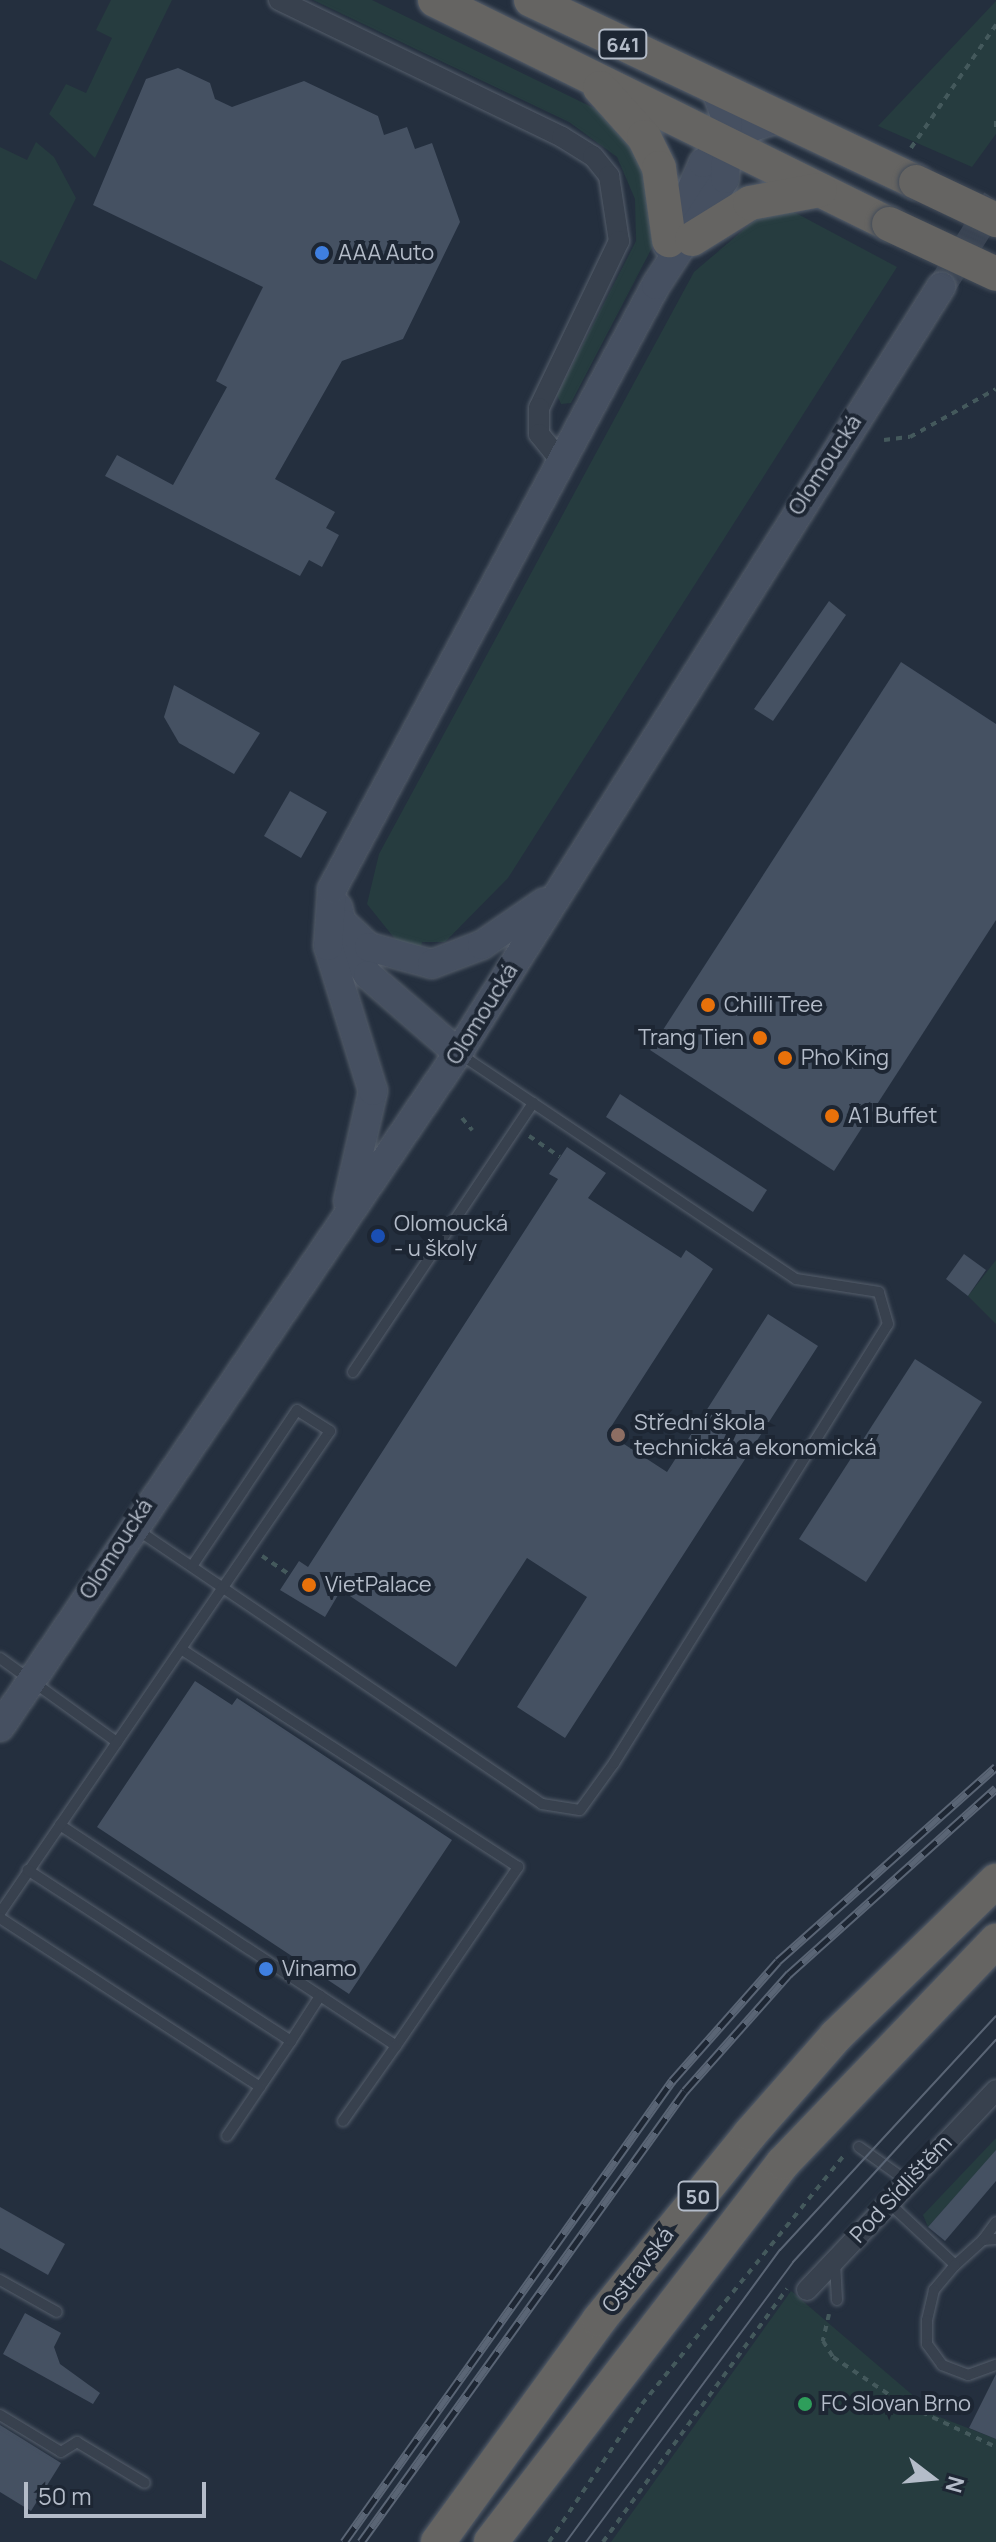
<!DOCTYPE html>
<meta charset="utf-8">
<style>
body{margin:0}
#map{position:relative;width:996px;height:2542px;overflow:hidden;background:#242f3e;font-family:Manrope,sans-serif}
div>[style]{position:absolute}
.green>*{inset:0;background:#263c3f}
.building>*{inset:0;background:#455162}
.secondary-tunnel>*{height:28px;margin-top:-14px;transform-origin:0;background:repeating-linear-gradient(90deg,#3a4453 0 28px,transparent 0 42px)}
.path>*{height:4px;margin-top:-2px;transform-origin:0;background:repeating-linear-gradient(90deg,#44595c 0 6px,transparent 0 12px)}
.roads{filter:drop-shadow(0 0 2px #565f6c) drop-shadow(0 0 2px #565f6c)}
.service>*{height:10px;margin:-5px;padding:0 5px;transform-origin:5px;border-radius:5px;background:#38414e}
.minor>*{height:20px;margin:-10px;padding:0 10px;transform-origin:10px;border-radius:10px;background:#38414e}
.secondary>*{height:28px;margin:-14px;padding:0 14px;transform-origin:14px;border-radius:14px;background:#465061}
.trunk>*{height:34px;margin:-17px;padding:0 17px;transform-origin:17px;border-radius:17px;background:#656462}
.tram>*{height:2px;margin:-1px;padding:0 1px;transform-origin:1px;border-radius:1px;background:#5a6575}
.rail>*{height:9px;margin-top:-4.5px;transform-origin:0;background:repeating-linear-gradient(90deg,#1d2633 0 18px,#5a6575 0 36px);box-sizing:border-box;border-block:2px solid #5a6575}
.bridges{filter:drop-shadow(0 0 2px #434c59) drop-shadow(0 0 2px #434c59)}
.trunk-bridge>*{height:34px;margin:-17px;padding:0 17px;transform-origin:17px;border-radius:17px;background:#656462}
.dots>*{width:22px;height:22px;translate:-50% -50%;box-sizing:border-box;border:4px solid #1d2633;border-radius:50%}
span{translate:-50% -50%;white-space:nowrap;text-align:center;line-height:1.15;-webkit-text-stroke:8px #1d2633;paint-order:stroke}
.shield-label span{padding:2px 6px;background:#1d2633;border:2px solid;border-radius:6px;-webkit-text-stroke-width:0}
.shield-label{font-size:20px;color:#b4bcc9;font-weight:700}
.poi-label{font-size:22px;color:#b4bcc9}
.left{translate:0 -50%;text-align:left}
.right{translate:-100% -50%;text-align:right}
.street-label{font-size:22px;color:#b4bcc9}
.north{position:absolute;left:892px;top:2438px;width:80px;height:80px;-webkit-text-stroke:6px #1d2633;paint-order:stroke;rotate:106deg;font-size:22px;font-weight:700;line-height:32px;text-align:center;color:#b4bcc9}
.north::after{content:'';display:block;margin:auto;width:28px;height:36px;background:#b4bcc9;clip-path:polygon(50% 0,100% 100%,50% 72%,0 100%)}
.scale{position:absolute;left:24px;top:2482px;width:182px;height:36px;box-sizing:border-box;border:4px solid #b4bcc9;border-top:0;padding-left:10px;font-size:24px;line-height:28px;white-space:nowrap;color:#b4bcc9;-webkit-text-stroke:6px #1d2633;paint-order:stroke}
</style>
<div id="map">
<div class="green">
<i style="clip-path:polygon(111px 0,172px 0,95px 158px,49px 114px,66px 84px,86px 93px,112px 38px,96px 30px)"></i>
<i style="clip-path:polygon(313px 0,372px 0,606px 114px,643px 155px,655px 242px,571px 403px,561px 404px,557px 395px,636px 241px,635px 199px,617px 157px,569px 122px)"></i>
<i style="clip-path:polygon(996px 1px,996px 134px,972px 167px,878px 126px)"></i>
<i style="clip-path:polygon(36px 142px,54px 157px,76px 198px,36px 280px,0 260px,0 147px,27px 160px)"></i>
<i style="clip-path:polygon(792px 211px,897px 267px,508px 878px,445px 942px,422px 942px,420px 953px,399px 944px,367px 904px,379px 854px,694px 272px,755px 220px)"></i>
<i style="clip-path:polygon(996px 1260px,996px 1324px,968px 1296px)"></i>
<i style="clip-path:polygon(996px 2138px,996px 2151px,928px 2227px,923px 2215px)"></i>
<i style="clip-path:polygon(791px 2291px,937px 2416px,996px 2439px,996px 2542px,611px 2542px)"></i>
</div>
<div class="building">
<i style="clip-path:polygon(178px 68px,210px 83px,215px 99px,232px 107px,304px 81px,378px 116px,384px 135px,407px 127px,415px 149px,432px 143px,460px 222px,403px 339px,342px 361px,275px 479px,335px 512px,326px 528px,339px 535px,322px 567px,309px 560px,300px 576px,105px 476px,117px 455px,173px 485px,227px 387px,216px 381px,263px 287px,93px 205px,146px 79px)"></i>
<i style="clip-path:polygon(829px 601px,846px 615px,773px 721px,754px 709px)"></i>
<i style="clip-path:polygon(901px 662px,996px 724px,996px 920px,834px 1171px,650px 1050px)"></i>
<i style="clip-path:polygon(174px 685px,260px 733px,234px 774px,179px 743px,164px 717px)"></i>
<i style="clip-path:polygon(290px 791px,327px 812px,301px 858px,264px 836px)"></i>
<i style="clip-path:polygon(620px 1094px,767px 1190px,753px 1212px,606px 1117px)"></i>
<i style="clip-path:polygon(567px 1147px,606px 1173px,588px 1198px,681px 1258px,686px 1250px,713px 1269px,607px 1433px,667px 1472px,768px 1314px,818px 1346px,565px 1738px,517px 1707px,587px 1597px,527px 1558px,456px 1667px,341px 1590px,325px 1617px,280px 1590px,299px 1561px,308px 1567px,558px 1179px,549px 1174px)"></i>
<i style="clip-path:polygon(964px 1254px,986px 1270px,968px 1296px,946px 1279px)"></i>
<i style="clip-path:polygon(915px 1359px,982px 1402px,866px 1582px,799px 1539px)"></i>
<i style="clip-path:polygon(195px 1681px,232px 1705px,237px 1698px,452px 1840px,349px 1994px,97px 1827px)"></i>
<i style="clip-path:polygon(996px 2150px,996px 2181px,945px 2241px,928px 2227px)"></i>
<i style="clip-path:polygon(0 2207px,65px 2244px,48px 2275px,0 2248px)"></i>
<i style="clip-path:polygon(25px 2313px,61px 2333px,54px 2347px,60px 2364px,100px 2393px,93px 2404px,3px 2354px)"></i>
<i style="clip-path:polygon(996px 2374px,996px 2439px,969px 2428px)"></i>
<i style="clip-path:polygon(0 2425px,61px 2463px,31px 2511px,0 2492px)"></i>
</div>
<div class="secondary-tunnel">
<i style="left:941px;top:287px;width:103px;rotate:-57.7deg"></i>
</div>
<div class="path">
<i style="left:996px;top:121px;width:8px;rotate:90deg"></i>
<i style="left:911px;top:148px;width:150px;rotate:-55.4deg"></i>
<i style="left:884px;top:440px;width:26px;rotate:-7deg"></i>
<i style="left:910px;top:437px;width:98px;rotate:-29.2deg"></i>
<i style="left:462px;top:1118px;width:16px;rotate:50deg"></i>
<i style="left:529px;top:1136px;width:37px;rotate:34deg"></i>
<i style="left:262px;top:1556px;width:34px;rotate:34deg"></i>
<i style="left:829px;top:2314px;width:28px;rotate:103deg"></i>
<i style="left:823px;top:2341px;width:19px;rotate:58deg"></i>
<i style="left:833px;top:2357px;width:81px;rotate:33.9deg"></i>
<i style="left:900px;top:2402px;width:106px;rotate:25.1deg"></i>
<i style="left:549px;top:2542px;width:166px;rotate:-56deg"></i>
<i style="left:642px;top:2404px;width:323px;rotate:-50.9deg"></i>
<i style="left:603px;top:2542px;width:313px;rotate:-54deg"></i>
</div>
<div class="roads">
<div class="service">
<i style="left:353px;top:1372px;width:324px;rotate:-56.2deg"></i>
<i style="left:136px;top:1529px;width:490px;rotate:34.1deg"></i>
<i style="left:542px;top:1804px;width:38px;rotate:9deg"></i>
<i style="left:580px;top:1810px;width:58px;rotate:-54.1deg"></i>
<i style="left:614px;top:1763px;width:517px;rotate:-58.03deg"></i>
<i style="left:888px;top:1324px;width:33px;rotate:-106deg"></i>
<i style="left:879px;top:1292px;width:84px;rotate:-171.1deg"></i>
<i style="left:796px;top:1279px;width:406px;rotate:-146.2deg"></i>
<i style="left:0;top:1658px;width:144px;rotate:35.7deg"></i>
<i style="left:60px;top:1825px;width:402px;rotate:33.3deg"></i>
<i style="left:396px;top:2046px;width:217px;rotate:-55.7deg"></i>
<i style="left:518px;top:1867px;width:401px;rotate:-147.1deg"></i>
<i style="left:0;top:1913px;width:584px;rotate:-55.6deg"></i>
<i style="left:330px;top:1431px;width:39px;rotate:-148deg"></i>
<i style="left:297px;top:1410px;width:188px;rotate:123.9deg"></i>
<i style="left:0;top:1918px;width:310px;rotate:33deg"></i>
<i style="left:260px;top:2087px;width:55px;rotate:-56deg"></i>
<i style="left:291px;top:2041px;width:314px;rotate:-147deg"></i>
<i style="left:291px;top:2041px;width:54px;rotate:-57.2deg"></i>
<i style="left:343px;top:2121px;width:92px;rotate:-54.8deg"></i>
<i style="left:227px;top:2136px;width:59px;rotate:-56deg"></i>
<i style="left:859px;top:2147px;width:59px;rotate:35.3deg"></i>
<i style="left:888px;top:2202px;width:92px;rotate:43.2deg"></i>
<i style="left:996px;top:2239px;width:13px;rotate:176deg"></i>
<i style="left:983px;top:2240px;width:38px;rotate:138deg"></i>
<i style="left:955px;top:2265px;width:33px;rotate:130deg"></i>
<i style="left:934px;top:2290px;width:31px;rotate:103deg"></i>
<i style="left:927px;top:2320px;width:24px;rotate:90deg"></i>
<i style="left:927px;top:2344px;width:26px;rotate:54deg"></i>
<i style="left:942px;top:2365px;width:28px;rotate:21deg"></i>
<i style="left:968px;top:2375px;width:30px;rotate:-20deg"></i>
<i style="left:983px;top:2240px;width:22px;rotate:-54deg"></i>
<i style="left:835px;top:2262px;width:38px;rotate:87deg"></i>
<i style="left:0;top:2280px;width:65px;rotate:29.3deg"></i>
<i style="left:0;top:2415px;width:71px;rotate:31.2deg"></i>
<i style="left:61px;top:2452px;width:19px;rotate:-32deg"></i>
<i style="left:77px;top:2442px;width:79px;rotate:31.1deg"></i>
</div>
<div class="minor">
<i style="left:279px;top:0;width:314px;rotate:25.8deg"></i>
<i style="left:562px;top:137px;width:36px;rotate:32deg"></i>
<i style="left:593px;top:156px;width:26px;rotate:51deg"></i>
<i style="left:609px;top:176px;width:66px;rotate:81.3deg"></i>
<i style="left:619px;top:241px;width:185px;rotate:115.6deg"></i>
<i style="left:539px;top:408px;width:26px;rotate:90deg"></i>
<i style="left:539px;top:434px;width:36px;rotate:51deg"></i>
<i style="left:807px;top:2290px;width:275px;rotate:-46.6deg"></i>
</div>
<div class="secondary">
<i style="left:667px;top:245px;width:90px;rotate:-66.3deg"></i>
<i style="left:703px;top:163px;width:61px;rotate:-36.3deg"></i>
<i style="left:752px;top:127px;width:31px;rotate:-17deg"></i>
<i style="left:338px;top:907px;width:35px;rotate:77deg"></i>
<i style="left:346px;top:941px;width:40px;rotate:57.1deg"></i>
<i style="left:368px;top:975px;width:119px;rotate:40.9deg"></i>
<i style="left:344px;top:924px;width:34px;rotate:43deg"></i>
<i style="left:369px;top:947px;width:65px;rotate:15.1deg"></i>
<i style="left:432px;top:964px;width:53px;rotate:-20.8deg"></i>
<i style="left:482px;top:945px;width:76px;rotate:-34.3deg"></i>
<i style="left:348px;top:1201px;width:113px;rotate:-77.2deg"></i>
<i style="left:373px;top:1091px;width:152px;rotate:-107.2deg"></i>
<i style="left:328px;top:946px;width:57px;rotate:-86deg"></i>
<i style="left:332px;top:889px;width:685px;rotate:-61.79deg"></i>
<i style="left:656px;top:285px;width:126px;rotate:-56.9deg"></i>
<i style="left:725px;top:179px;width:55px;rotate:-86.9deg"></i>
<i style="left:728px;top:124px;width:38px;rotate:-110deg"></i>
<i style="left:0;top:1727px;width:815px;rotate:-55.8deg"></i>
<i style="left:458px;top:1053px;width:906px;rotate:-57.77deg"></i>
</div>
<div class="trunk">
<i style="left:435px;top:0;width:506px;rotate:26.26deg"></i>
<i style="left:531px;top:0;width:426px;rotate:25.3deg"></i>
<i style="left:600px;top:88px;width:66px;rotate:48.1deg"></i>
<i style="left:644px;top:137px;width:34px;rotate:64deg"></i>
<i style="left:659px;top:168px;width:73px;rotate:82.1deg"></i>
<i style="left:692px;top:239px;width:68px;rotate:-31.8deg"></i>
<i style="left:750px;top:203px;width:71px;rotate:-10.5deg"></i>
<i style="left:438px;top:2542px;width:274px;rotate:-54deg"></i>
<i style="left:599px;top:2320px;width:240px;rotate:-50.9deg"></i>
<i style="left:750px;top:2134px;width:130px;rotate:-48.7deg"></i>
<i style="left:836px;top:2036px;width:223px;rotate:-44.1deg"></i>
<i style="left:491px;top:2542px;width:478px;rotate:-52.4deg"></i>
<i style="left:783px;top:2163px;width:308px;rotate:-46.2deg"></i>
</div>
</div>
<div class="tram">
<i style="left:566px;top:2542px;width:362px;rotate:-53.8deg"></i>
<i style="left:780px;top:2250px;width:318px;rotate:-47.3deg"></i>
<i style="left:586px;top:2542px;width:348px;rotate:-53.5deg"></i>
<i style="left:793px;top:2262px;width:301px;rotate:-47.6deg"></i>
</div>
<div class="rail">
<i style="left:344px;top:2542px;width:566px;rotate:-54.57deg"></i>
<i style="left:672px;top:2081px;width:160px;rotate:-48.5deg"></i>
<i style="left:778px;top:1961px;width:292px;rotate:-41.7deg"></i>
<i style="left:361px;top:2542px;width:555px;rotate:-54.31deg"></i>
<i style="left:685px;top:2091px;width:157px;rotate:-48.4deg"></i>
<i style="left:789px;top:1974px;width:278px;rotate:-41.9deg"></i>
</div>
<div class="bridges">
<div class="trunk-bridge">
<i style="left:916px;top:182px;width:89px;rotate:25.4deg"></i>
<i style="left:889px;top:224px;width:118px;rotate:25deg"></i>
</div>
</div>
<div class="dots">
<i style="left:322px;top:253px;background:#3f7fe0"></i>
<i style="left:708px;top:1005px;background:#e8710a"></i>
<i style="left:760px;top:1038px;background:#e8710a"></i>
<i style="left:785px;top:1058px;background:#e8710a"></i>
<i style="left:832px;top:1116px;background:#e8710a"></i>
<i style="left:378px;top:1236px;background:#1a4fb4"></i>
<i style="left:618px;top:1435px;background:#8d6e63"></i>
<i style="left:309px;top:1585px;background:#e8710a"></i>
<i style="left:266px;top:1969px;background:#3f7fe0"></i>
<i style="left:805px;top:2404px;background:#2e9e5b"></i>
</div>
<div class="shield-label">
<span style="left:623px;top:44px">641</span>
<span style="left:698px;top:2196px">50</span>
</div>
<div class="poi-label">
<span class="left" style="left:338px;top:253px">AAA Auto</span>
<span class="left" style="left:724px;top:1005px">Chilli Tree</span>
<span class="right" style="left:744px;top:1038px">Trang Tien</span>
<span class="left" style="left:801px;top:1058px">Pho King</span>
<span class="left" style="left:848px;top:1116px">A1 Buffet</span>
<span class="left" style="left:394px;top:1236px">Olomoucká<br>- u školy</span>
<span class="left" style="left:634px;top:1435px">Střední škola<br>technická a ekonomická</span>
<span class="left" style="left:325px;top:1585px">VietPalace</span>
<span class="left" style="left:282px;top:1969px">Vinamo</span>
<span class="left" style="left:821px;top:2404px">FC Slovan Brno</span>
</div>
<div class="street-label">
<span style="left:825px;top:465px;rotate:-57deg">Olomoucká</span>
<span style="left:482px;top:1014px;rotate:-58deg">Olomoucká</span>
<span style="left:116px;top:1549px;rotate:-57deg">Olomoucká</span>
<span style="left:901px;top:2189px;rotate:-47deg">Pod Sídlištěm</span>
<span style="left:638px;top:2270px;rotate:-52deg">Ostravská</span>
</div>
<div class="north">N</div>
<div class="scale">50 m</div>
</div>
